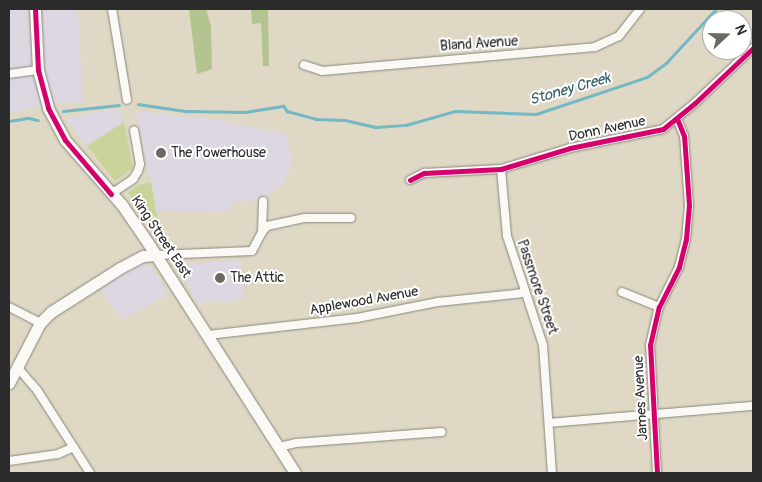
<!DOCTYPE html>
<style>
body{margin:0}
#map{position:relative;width:762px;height:482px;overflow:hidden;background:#ded8c4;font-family:Pangolin,sans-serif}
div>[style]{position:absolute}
.built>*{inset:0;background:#dcd7e0}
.green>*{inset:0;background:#c9d49a}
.forest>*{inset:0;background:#b4c491}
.stream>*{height:2.5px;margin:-1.25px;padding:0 1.25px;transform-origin:1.25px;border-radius:1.25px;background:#74b8c5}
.roads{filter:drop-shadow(0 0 1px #8a877c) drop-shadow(0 0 1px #8a877c)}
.street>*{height:8px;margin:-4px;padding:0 4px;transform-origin:4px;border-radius:4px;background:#faf9f6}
.secondary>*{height:11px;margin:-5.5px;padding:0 5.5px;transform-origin:5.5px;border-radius:5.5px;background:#faf9f6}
.cycleway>*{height:5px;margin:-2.5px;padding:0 2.5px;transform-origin:2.5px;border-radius:2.5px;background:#d6006c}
.dots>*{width:14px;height:14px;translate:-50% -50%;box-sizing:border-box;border:2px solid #fff;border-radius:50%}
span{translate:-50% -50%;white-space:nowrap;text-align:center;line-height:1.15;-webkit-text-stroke:4px #fff;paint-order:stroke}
.street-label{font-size:14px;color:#2b2b2b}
.poi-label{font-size:14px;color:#2b2b2b}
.left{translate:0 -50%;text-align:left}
.water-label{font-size:15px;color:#365e69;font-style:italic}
.frame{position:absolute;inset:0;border:10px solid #2b2b2b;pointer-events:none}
.north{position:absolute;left:702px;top:10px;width:50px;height:50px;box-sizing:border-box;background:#fff;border:1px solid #aaa;border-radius:50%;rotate:69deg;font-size:14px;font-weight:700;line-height:20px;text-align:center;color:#2b2b2b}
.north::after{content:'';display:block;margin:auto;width:18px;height:22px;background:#6a6861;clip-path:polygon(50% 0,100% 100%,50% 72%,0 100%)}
</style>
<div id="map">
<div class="built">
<i style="clip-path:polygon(9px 9px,78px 9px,83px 102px,54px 103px,9px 113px)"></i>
<i style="clip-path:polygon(119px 108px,124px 122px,87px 146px,65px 119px)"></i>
<i style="clip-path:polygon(135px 111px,220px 120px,286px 134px,293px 161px,284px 182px,265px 199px,233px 202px,230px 212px,156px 211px)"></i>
<i style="clip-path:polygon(241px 260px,244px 300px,198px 303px,174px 265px)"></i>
<i style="clip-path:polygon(140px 263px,150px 265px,168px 294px,123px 320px,100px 289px)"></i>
</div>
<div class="green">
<i style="clip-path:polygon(124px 122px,133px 168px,115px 181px,87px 146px)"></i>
<i style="clip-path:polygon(151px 182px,156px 211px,162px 239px,155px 234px,128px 193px,138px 185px)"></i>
</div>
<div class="forest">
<i style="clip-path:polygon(189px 9px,206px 9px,211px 26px,212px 69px,197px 74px)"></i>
<i style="clip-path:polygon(251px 9px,268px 9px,269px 66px,263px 66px,261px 23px,252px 24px)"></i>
</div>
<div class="stream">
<i style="left:138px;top:104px;width:49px;rotate:8.3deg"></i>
<i style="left:186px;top:111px;width:59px;rotate:1deg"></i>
<i style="left:245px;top:112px;width:39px;rotate:-9deg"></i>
<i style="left:284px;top:106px;width:6px;rotate:59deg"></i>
<i style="left:287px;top:111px;width:30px;rotate:15deg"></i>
<i style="left:316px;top:119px;width:29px;rotate:2deg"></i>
<i style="left:345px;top:120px;width:32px;rotate:13deg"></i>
<i style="left:376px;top:127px;width:30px;rotate:-4deg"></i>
<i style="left:406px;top:125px;width:51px;rotate:-15.9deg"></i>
<i style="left:455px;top:111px;width:81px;rotate:2.1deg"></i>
<i style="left:536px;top:114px;width:117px;rotate:-18.4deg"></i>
<i style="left:647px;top:77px;width:24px;rotate:-36deg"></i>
<i style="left:666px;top:63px;width:74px;rotate:-47.2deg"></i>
<i style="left:63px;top:111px;width:56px;rotate:-6.1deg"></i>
<i style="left:9px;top:121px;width:20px;rotate:-9deg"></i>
<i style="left:29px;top:118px;width:9px;rotate:13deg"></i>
</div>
<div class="roads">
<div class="street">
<i style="left:112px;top:9px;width:92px;rotate:80.6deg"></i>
<i style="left:304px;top:65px;width:19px;rotate:18deg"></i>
<i style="left:322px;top:71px;width:274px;rotate:-5deg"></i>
<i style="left:595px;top:47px;width:26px;rotate:-25deg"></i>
<i style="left:619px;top:36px;width:34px;rotate:-52deg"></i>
<i style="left:9px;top:74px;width:29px;rotate:-8deg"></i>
<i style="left:501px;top:169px;width:67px;rotate:84.9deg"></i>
<i style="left:507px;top:236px;width:115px;rotate:71.7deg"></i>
<i style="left:543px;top:345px;width:128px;rotate:86deg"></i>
<i style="left:410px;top:180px;width:16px;rotate:-27deg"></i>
<i style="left:424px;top:173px;width:77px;rotate:-3deg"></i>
<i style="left:501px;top:169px;width:72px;rotate:-16.9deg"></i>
<i style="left:570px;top:148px;width:95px;rotate:-11.5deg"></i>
<i style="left:663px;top:129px;width:41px;rotate:-39.1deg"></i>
<i style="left:695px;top:103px;width:80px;rotate:-43.5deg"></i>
<i style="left:111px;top:194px;width:27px;rotate:-34deg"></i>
<i style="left:133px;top:179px;width:9px;rotate:-58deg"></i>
<i style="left:138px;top:171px;width:7px;rotate:-74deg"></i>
<i style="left:140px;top:164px;width:34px;rotate:-100deg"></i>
<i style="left:262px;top:232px;width:8px;rotate:-50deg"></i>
<i style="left:267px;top:226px;width:40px;rotate:-12deg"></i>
<i style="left:306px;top:218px;width:45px"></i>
<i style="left:156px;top:255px;width:96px;rotate:-2.4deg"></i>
<i style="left:252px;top:251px;width:21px;rotate:-62deg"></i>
<i style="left:262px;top:232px;width:31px;rotate:-88deg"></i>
<i style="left:622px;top:292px;width:40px;rotate:22deg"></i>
<i style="left:9px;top:307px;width:35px;rotate:27deg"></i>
<i style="left:208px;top:335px;width:150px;rotate:-6.5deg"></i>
<i style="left:357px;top:318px;width:83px;rotate:-11.2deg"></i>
<i style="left:438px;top:302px;width:86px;rotate:-6deg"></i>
<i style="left:17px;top:367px;width:30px;rotate:49deg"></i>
<i style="left:37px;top:390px;width:98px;rotate:57.4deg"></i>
<i style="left:549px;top:423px;width:205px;rotate:-4.8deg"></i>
<i style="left:279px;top:447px;width:17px;rotate:-13deg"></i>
<i style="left:296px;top:443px;width:146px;rotate:-4.3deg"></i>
<i style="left:9px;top:461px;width:49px;rotate:-8.1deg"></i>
<i style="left:58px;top:454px;width:17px;rotate:-24deg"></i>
<i style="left:657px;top:473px;width:128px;rotate:-93.1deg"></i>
<i style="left:650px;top:345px;width:39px;rotate:-77deg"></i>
<i style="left:659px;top:307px;width:45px;rotate:-63.4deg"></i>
<i style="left:679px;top:267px;width:29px;rotate:-76deg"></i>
<i style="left:686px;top:239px;width:34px;rotate:-85deg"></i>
<i style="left:689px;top:205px;width:69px;rotate:-94.1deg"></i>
<i style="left:684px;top:136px;width:18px;rotate:-112deg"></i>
</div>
<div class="secondary">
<i style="left:35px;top:9px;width:61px;rotate:87.2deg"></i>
<i style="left:38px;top:70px;width:39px;rotate:75deg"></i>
<i style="left:48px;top:108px;width:36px;rotate:62deg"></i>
<i style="left:65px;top:140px;width:86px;rotate:48.8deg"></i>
<i style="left:122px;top:205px;width:46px;rotate:55.6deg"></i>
<i style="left:148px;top:243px;width:273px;rotate:57.4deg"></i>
<i style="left:9px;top:383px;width:68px;rotate:-62.7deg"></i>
<i style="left:40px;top:323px;width:16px;rotate:-45deg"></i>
<i style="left:51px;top:312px;width:82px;rotate:-32.5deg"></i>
<i style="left:120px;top:268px;width:26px;rotate:-28deg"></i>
<i style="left:143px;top:256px;width:13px;rotate:-4deg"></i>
</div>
</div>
<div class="cycleway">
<i style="left:35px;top:9px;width:61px;rotate:87.2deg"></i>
<i style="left:38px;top:70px;width:39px;rotate:75deg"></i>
<i style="left:48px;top:108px;width:36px;rotate:62deg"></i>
<i style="left:65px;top:140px;width:71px;rotate:49.6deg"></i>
<i style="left:410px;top:180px;width:16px;rotate:-27deg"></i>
<i style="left:424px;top:173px;width:77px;rotate:-3deg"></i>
<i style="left:501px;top:169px;width:72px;rotate:-16.9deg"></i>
<i style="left:570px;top:148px;width:95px;rotate:-11.5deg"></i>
<i style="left:663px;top:129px;width:41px;rotate:-39.1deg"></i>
<i style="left:695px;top:103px;width:80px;rotate:-43.5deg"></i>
<i style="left:657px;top:473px;width:128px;rotate:-93.1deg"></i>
<i style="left:650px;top:345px;width:39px;rotate:-77deg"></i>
<i style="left:659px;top:307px;width:45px;rotate:-63.4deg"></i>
<i style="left:679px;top:267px;width:29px;rotate:-76deg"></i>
<i style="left:686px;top:239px;width:34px;rotate:-85deg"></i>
<i style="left:689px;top:205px;width:69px;rotate:-94.1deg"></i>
<i style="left:684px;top:136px;width:18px;rotate:-112deg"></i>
</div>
<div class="dots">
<i style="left:161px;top:153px;background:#6a6861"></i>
<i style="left:220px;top:278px;background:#6a6861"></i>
</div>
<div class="street-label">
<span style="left:479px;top:44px;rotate:-4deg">Bland Avenue</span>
<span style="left:607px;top:129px;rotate:-12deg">Donn Avenue</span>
<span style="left:161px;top:237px;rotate:56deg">King Street East</span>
<span style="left:537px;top:287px;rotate:71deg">Passmore Street</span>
<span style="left:364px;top:301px;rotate:-10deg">Applewood Avenue</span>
<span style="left:641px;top:398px;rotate:-93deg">James Avenue</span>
</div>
<div class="poi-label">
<span class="left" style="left:171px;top:153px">The Powerhouse</span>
<span class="left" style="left:230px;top:278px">The Attic</span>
</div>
<div class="water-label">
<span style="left:570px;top:89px;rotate:-16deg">Stoney Creek</span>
</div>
<div class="frame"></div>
<div class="north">N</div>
</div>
